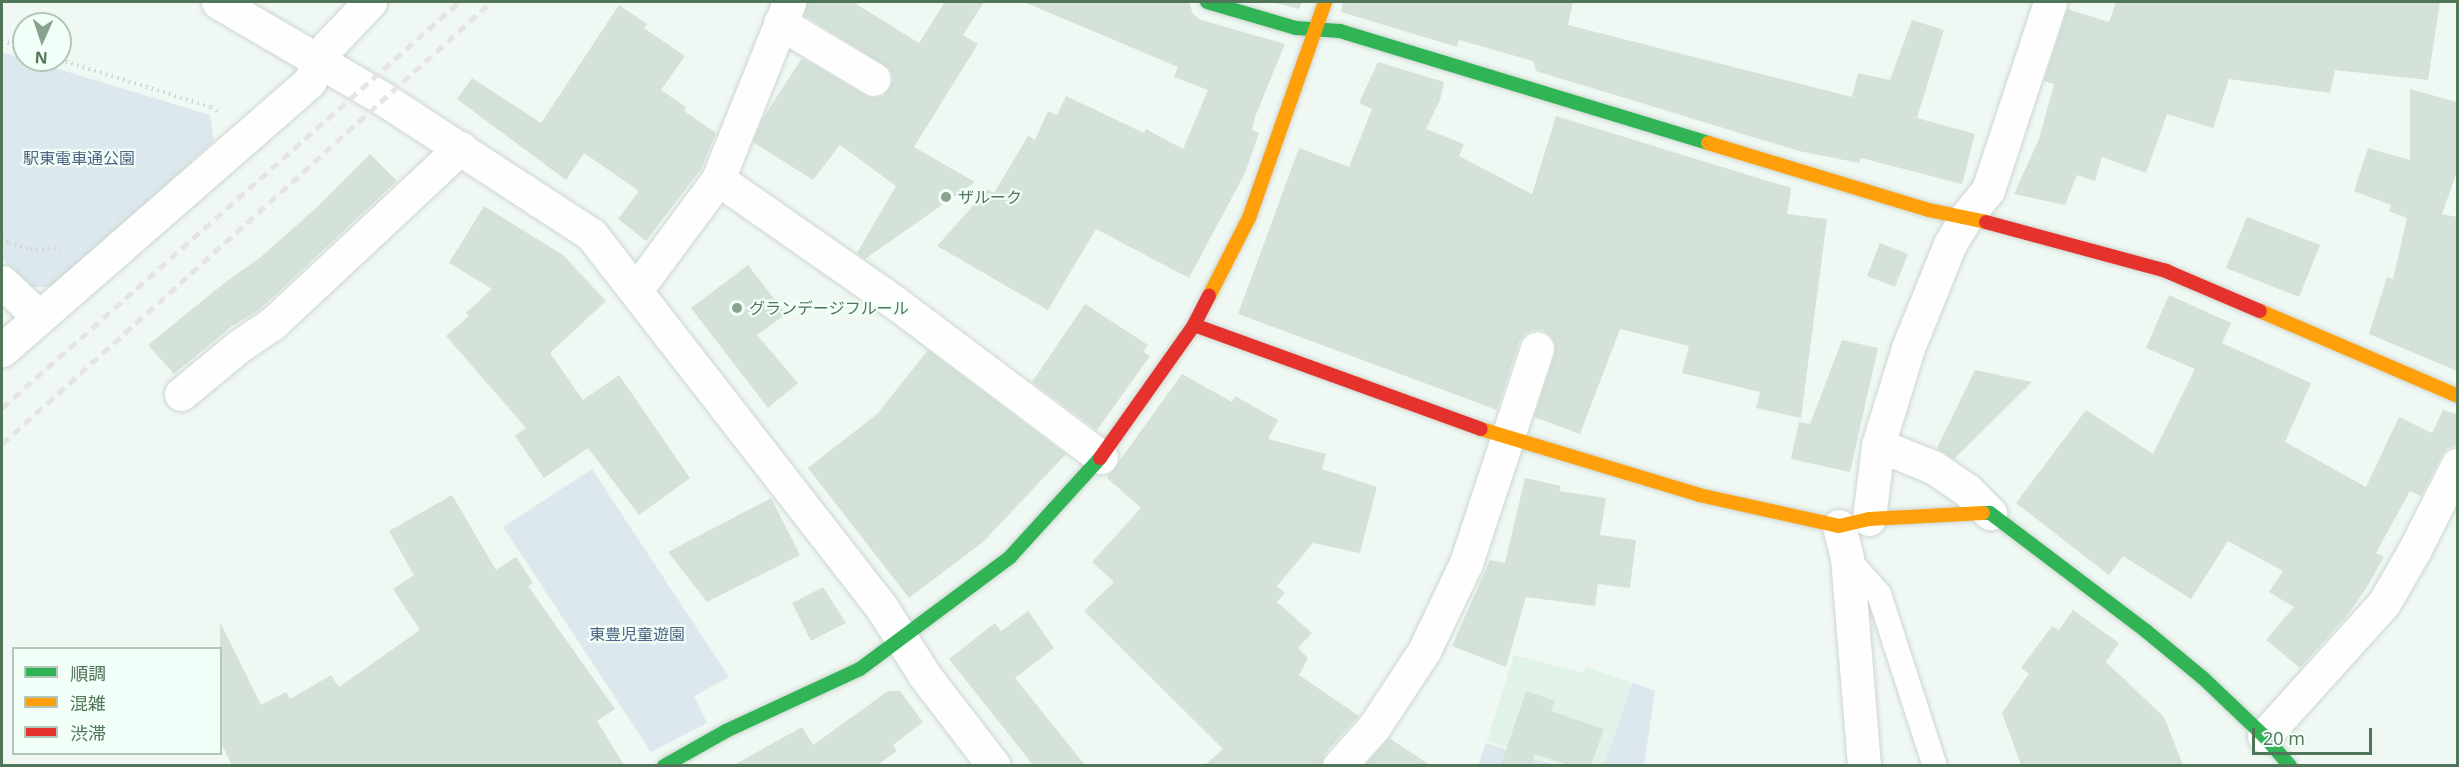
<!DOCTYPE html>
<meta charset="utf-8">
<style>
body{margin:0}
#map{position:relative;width:2459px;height:767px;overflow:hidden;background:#f0f8f3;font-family:"Open Sans","Noto Sans JP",sans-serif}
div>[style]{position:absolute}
.residential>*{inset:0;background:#e1f2e8}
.green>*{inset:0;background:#dce8ed}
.building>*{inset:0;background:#d4e2d9}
.path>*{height:4px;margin-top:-2px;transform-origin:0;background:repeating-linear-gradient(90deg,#ced8d1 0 1.5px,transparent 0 6px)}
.roads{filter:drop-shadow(0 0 2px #ccd6cf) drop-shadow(0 0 2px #ccd6cf)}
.lane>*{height:24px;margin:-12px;padding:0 12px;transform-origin:12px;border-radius:12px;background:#fdfefd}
.street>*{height:33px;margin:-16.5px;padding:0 16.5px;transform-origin:16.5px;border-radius:16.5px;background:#fdfefd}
.fast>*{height:14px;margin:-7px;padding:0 7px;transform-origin:7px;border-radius:7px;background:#30b455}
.slow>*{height:14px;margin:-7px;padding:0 7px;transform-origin:7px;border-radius:7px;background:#ff9f0a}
.jam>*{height:14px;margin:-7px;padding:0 7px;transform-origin:7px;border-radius:7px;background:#e5322d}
.rail>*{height:4.5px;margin-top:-2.25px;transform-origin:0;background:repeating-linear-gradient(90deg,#e6e5e4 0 9px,transparent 0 15px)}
.dots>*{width:16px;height:16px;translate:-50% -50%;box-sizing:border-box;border:3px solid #f2fef8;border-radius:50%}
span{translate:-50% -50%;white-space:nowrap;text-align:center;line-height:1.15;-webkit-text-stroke:4.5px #f2fef8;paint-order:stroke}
.park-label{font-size:16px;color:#4f6585}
.poi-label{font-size:16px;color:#507559}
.left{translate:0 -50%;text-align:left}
.frame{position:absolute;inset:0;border:3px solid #507559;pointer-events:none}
.legend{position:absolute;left:12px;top:647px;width:210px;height:108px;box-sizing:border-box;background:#f2fef8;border:2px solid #b1c7b8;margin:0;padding:8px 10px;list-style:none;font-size:18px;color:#507559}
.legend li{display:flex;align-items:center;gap:12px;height:30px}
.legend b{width:30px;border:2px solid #b1c7b8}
.north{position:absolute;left:12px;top:12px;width:60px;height:60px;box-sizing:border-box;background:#f2fef8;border:2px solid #b1c7b8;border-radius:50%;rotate:183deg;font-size:16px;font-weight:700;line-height:24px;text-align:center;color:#507559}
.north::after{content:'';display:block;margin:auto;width:21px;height:27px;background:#88a38f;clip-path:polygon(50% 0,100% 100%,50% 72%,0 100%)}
.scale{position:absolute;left:2252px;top:728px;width:120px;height:27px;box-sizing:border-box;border:3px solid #507559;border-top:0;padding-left:8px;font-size:18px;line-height:21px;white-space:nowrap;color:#507559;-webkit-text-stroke:4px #f2fef8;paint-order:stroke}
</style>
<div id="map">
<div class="residential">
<i style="clip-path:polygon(1514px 655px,1583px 673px,1586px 667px,1631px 682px,1604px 765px,1559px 765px,1487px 741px)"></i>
</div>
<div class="green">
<i style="clip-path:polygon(2px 52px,210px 115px,214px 141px,53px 287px,31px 287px,2px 259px)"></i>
<i style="clip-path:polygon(592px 469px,729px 677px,694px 696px,707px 723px,651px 752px,503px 527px)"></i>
<i style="clip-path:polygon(1632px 682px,1655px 691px,1644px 765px,1604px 765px)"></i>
<i style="clip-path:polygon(1486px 743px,1556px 765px,1478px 766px)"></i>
</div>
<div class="building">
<i style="clip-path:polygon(807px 2px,853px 2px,919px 43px,945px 2px,984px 2px,963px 35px,978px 44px,914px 147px,975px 182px,865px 259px,857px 253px,896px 186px,840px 145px,813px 180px,753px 142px,763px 118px,802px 58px,865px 95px,873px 98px,883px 96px,890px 88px,893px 79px,890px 69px,804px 15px)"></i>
<i style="clip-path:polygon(1024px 2px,1189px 2px,1193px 14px,1201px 20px,1285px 44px,1255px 117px,1252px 130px,1259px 133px,1245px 173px,1189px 278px,1096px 229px,1048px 310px,937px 246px,988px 189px,994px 193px,1028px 136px,1035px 140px,1048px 111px,1057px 115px,1066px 96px,1144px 133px,1146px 129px,1183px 149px,1208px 90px,1174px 77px,1178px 67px)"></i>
<i style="clip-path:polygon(1272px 2px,1302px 2px,1299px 9px)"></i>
<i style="clip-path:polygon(1343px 2px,1573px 2px,1568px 25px,1852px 97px,1858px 73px,1890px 80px,1912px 20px,1944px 30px,1917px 118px,1975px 134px,1962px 184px,1861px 158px,1859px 163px,1799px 151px,1536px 71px,1533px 61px,1459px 40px,1457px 47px,1341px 12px)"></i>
<i style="clip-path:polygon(2116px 2px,2440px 2px,2428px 80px,2335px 70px,2330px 93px,2229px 79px,2213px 128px,2167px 114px,2146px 173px,2102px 157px,2095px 181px,2077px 175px,2065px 205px,2014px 194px,2039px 139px,2054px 84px,2044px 81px,2067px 9px,2109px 22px)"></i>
<i style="clip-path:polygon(619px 5px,647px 24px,644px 28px,685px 56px,661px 90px,686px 107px,684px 111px,716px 133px,701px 169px,646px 241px,618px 219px,639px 191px,584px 153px,566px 180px,457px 99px,472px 78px,541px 123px)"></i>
<i style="clip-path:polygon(1378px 62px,1444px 82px,1440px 100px,1426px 129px,1464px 144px,1459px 156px,1532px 194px,1556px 116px,1791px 188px,1787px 214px,1827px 219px,1801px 418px,1756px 408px,1760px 392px,1682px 373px,1689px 346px,1620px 329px,1580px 434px,1534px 417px,1555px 353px,1555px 344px,1551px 336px,1543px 330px,1533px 330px,1525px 334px,1519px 342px,1497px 410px,1238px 314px,1299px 148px,1349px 167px,1372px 109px,1359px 103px)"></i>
<i style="clip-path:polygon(2410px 89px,2457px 102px,2457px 172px,2442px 214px,2457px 217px,2457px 371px,2369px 334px,2387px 277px,2393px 279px,2407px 218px,2389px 211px,2391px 205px,2354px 191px,2368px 148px,2410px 160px)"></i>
<i style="clip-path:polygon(370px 154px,397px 181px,260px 309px,232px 326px,174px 374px,148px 345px,223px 284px,262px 256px,316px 208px)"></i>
<i style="clip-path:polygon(484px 206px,563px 255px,606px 301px,550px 353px,583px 400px,619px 375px,690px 478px,639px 515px,588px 448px,544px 478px,515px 436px,526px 428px,446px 336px,469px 316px,466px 313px,492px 289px,449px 263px)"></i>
<i style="clip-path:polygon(2247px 217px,2320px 245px,2299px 297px,2226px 268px)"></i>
<i style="clip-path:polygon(1880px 243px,1908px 254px,1895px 287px,1867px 276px)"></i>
<i style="clip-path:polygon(748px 265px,786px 314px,757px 335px,798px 383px,768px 408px,691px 308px)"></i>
<i style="clip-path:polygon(2169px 295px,2231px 323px,2222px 343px,2311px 383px,2285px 442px,2366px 487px,2399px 417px,2432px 433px,2443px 410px,2457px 414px,2457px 445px,2448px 448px,2442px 455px,2421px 496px,2410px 491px,2376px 553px,2384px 557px,2367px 587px,2345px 618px,2300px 668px,2266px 640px,2294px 607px,2269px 592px,2283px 571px,2228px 541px,2191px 599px,2123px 556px,2109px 575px,2016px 503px,2086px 410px,2153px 454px,2195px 369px,2146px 348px)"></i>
<i style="clip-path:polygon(1085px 304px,1148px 345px,1143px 352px,1150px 356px,1097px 430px,1032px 382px)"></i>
<i style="clip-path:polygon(1842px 340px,1878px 348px,1850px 472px,1791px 459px,1799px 422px,1810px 424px)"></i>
<i style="clip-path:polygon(928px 350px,1066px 454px,983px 542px,909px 598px,808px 468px,877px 414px)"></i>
<i style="clip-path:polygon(1975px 370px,2032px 382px,1954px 459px,1937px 448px)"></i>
<i style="clip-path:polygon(1182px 374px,1232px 402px,1235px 396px,1278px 420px,1268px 439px,1326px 454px,1322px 469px,1377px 487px,1360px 553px,1313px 543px,1277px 586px,1285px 593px,1277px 602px,1312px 633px,1298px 648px,1308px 658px,1299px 675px,1359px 716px,1325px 753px,1321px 765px,1205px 765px,1223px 749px,1084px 611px,1114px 582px,1092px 562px,1141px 508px,1107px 478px)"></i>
<i style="clip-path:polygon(1525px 478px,1561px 486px,1559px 491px,1606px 498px,1600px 535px,1636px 540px,1630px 588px,1598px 584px,1595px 606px,1526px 597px,1506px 667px,1452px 646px,1490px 560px,1505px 563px)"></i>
<i style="clip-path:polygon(452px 495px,496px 570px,516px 557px,533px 583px,528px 586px,615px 709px,597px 721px,624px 765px,232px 765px,220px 741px,220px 622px,261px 705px,286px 692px,290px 699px,331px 675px,339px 687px,420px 630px,393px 589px,414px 575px,389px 531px)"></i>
<i style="clip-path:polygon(771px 498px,800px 555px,707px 602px,668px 552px)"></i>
<i style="clip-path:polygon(823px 587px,846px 623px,811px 641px,792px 603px)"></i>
<i style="clip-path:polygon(2073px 610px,2119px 643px,2106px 662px,2164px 717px,2183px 765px,2021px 765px,2002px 713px,2029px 674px,2021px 668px,2052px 626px,2059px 630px)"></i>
<i style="clip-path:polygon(1028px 611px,1054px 648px,1015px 678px,1085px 765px,1033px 765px,949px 659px,995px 623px,1001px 631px)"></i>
<i style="clip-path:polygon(888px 691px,900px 691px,923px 722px,893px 745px,897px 751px,877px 765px,734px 765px,802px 727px,813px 745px)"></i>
<i style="clip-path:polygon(1526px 691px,1555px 701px,1551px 711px,1604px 729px,1591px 765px,1570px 765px,1535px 754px,1531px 765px,1501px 765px)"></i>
<i style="clip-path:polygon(1389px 738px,1430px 765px,1365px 765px)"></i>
</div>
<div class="path">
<i style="left:2px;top:41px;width:23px;rotate:18deg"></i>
<i style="left:60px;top:60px;width:158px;rotate:17.3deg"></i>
<i style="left:211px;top:107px;width:9px;rotate:32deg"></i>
<i style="left:2px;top:237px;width:9px;rotate:41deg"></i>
<i style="left:9px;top:243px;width:22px;rotate:16deg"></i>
<i style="left:30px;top:249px;width:31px;rotate:-2deg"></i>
</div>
<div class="roads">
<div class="lane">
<i style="left:1847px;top:558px;width:48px;rotate:48.4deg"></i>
<i style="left:1879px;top:594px;width:181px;rotate:72deg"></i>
</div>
<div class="street">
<i style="left:218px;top:2px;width:190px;rotate:30.3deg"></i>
<i style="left:382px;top:98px;width:249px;rotate:33.1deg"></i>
<i style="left:591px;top:234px;width:474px;rotate:52.1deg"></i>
<i style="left:882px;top:608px;width:80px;rotate:57.7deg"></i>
<i style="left:925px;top:676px;width:113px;rotate:52.5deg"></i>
<i style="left:780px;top:23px;width:109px;rotate:30.8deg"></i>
<i style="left:718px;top:179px;width:213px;rotate:34.9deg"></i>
<i style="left:893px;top:301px;width:260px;rotate:36.9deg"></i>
<i style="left:2px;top:282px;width:51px;rotate:43.4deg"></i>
<i style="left:636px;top:290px;width:138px;rotate:-53.5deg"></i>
<i style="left:718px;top:179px;width:191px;rotate:-68.1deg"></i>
<i style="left:2px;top:350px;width:408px;rotate:-41.1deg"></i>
<i style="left:309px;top:82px;width:41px;rotate:-62.2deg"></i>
<i style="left:328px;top:46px;width:61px;rotate:-46.3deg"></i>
<i style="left:181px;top:394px;width:75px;rotate:-39.6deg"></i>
<i style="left:239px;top:346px;width:40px;rotate:-34deg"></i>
<i style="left:272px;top:324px;width:258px;rotate:-43.1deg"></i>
<i style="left:1878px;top:445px;width:59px;rotate:21.8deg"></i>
<i style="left:1933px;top:467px;width:41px;rotate:34.1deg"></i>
<i style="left:1967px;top:490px;width:33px;rotate:45deg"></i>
<i style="left:1869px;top:519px;width:75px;rotate:-83.1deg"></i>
<i style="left:1878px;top:445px;width:102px;rotate:-72.8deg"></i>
<i style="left:1908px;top:348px;width:112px;rotate:-68deg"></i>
<i style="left:1950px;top:244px;width:31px;rotate:-59deg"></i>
<i style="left:1966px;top:217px;width:35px;rotate:-51deg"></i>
<i style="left:1988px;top:190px;width:198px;rotate:-71.7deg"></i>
<i style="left:1839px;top:526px;width:33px;rotate:76deg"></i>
<i style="left:1847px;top:558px;width:209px;rotate:85.3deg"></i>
<i style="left:2264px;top:736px;width:179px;rotate:-47.9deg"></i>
<i style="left:2384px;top:603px;width:60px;rotate:-60deg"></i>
<i style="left:2414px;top:551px;width:97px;rotate:-63.2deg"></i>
<i style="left:1339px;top:766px;width:52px;rotate:-48.1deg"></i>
<i style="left:1374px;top:727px;width:91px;rotate:-56.7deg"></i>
<i style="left:1424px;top:651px;width:98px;rotate:-64.5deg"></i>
<i style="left:1466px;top:563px;width:226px;rotate:-71.7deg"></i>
</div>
<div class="fast">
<i style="left:1207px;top:2px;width:93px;rotate:16.3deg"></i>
<i style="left:1296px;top:28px;width:44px;rotate:3.9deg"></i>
<i style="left:1340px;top:31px;width:385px;rotate:16.9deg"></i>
<i style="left:1983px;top:513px;width:7px"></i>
<i style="left:1990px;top:513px;width:196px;rotate:37.1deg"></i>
<i style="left:2146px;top:631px;width:74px;rotate:39.5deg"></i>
<i style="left:2203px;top:678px;width:84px;rotate:43.6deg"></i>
<i style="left:2264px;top:736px;width:40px;rotate:49deg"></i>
<i style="left:664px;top:766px;width:73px;rotate:-29.4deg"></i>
<i style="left:728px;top:730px;width:145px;rotate:-24.8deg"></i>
<i style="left:860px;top:669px;width:187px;rotate:-36.7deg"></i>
<i style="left:1010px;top:557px;width:134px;rotate:-47.7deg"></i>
</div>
<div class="slow">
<i style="left:1708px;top:143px;width:231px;rotate:16.9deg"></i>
<i style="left:1929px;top:210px;width:58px;rotate:11.9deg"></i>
<i style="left:1209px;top:296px;width:88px;rotate:-62.9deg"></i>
<i style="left:1249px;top:218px;width:229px;rotate:-70.6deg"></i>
<i style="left:2260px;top:311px;width:215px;rotate:23.2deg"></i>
<i style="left:1481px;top:429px;width:228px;rotate:16.8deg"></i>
<i style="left:1699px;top:495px;width:143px;rotate:12.5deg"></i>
<i style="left:1839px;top:526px;width:31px;rotate:-13deg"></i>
<i style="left:1869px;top:519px;width:114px;rotate:-3deg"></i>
</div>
<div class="jam">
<i style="left:1986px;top:222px;width:187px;rotate:15.2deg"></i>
<i style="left:2166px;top:271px;width:102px;rotate:23.1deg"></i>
<i style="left:1194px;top:325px;width:305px;rotate:19.9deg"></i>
<i style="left:1100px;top:458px;width:163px;rotate:-54.7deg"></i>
<i style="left:1194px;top:325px;width:33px;rotate:-63deg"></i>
</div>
</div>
<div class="rail">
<i style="left:2px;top:408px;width:611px;rotate:-41.62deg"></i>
<i style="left:2px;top:444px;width:659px;rotate:-42.11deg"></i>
</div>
<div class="dots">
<i style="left:946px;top:197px;background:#88a38f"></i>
<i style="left:737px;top:308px;background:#88a38f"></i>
</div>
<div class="park-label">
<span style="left:79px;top:158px">駅東電車通公園</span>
<span style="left:637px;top:634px">東豊児童遊園</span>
</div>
<div class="poi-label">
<span class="left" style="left:958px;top:197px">ザルーク</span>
<span class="left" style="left:749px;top:308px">グランデージフルール</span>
</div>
<div class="frame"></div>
<ul class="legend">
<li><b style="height:8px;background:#30b455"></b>順調</li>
<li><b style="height:8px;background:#ff9f0a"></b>混雑</li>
<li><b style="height:8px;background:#e5322d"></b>渋滞</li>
</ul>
<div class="north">N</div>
<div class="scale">20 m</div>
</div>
